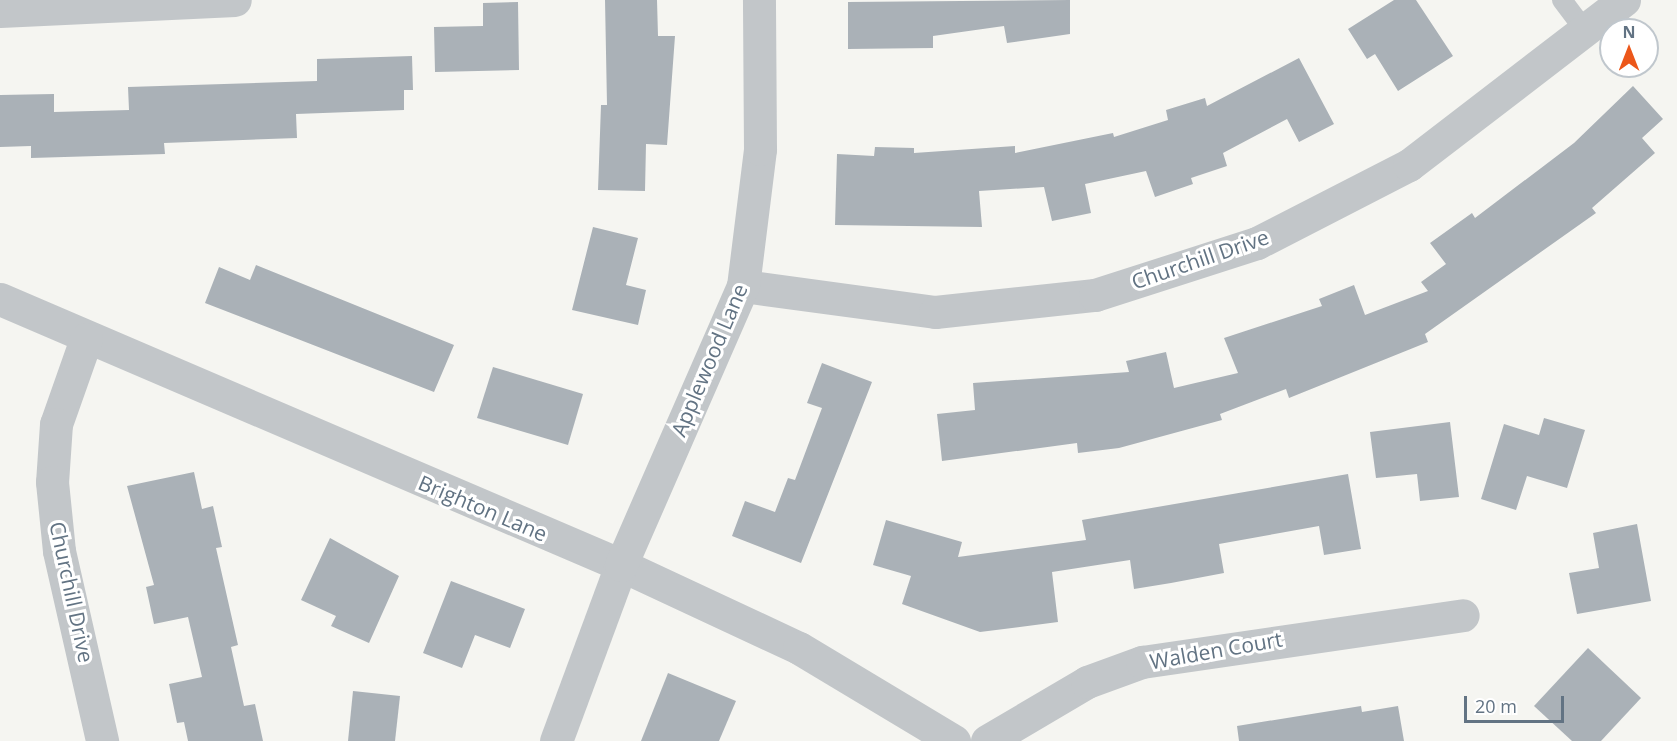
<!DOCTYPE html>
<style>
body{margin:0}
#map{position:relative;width:1677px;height:741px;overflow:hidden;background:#f5f5f1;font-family:"Open Sans",sans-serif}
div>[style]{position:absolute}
.building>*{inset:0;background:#aab1b7}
.service>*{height:20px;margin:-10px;padding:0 10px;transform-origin:10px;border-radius:10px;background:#c2c6c9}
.minor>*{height:33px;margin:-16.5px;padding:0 16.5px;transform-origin:16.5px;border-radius:16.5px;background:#c2c6c9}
span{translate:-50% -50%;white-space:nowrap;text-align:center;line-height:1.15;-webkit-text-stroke:6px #fff;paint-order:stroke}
.street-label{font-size:21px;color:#627383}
.north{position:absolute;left:1599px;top:18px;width:60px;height:60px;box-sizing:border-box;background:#fff;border:2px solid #c0c7cd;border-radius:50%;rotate:0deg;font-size:16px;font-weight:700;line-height:24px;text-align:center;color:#627383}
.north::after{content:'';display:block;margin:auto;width:21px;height:27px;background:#ec571a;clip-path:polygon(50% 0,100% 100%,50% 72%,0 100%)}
.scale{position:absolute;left:1464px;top:696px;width:100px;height:27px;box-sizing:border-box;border:3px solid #627383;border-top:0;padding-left:8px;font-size:18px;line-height:21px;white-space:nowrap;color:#627383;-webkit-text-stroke:4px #fff;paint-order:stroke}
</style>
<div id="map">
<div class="building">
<i style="clip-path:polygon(605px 0,657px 0,658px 36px,675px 36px,667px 145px,646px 144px,645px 191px,598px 190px,601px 105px,607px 105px)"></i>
<i style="clip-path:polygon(1070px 0,1070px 34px,1007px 43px,1004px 26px,933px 36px,933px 48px,848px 49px,848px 2px)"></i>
<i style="clip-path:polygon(1394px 0,1416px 0,1453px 56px,1398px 91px,1375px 54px,1367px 59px,1348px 29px)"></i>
<i style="clip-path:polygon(518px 2px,519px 70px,435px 72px,434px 27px,483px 26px,483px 3px)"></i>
<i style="clip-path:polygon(412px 56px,413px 90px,404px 90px,404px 110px,296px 114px,297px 138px,164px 143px,165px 154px,31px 158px,31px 146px,0 147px,0 95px,54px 94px,54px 112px,129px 110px,128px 87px,317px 81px,317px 59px)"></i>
<i style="clip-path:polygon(1299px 58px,1334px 124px,1299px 142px,1287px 119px,1223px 153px,1227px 166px,1191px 178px,1193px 184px,1155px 197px,1146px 171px,1085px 184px,1091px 213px,1052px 221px,1044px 187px,979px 191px,982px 227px,835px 225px,837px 154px,874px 156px,875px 147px,914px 148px,914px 153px,1015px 146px,1015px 153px,1113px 133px,1114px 137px,1168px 120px,1166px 110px,1205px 98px,1207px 106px)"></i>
<i style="clip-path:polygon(1633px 86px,1663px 119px,1642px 138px,1655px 153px,1592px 208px,1596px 213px,1425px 334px,1428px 342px,1289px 398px,1286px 389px,1220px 414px,1222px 420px,1119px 448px,1078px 453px,1077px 443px,942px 461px,937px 414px,975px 410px,973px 383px,1129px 372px,1126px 361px,1166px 352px,1174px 388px,1238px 373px,1224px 338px,1322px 306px,1319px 299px,1354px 285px,1365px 315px,1428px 291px,1421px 282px,1446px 264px,1430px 243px,1472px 213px,1475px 218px,1574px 143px)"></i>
<i style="clip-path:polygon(593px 227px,638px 238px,626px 285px,646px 290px,638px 325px,572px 310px)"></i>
<i style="clip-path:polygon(256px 265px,454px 345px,434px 392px,205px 303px,219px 267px,250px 280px)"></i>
<i style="clip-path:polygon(822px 363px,872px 382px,801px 563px,732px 536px,745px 501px,775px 512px,788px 478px,795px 480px,822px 408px,807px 403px)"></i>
<i style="clip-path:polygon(493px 367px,583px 394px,568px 445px,477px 418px)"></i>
<i style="clip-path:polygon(1544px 418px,1585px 430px,1567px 488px,1527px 476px,1516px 510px,1481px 499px,1504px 424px,1539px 435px)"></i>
<i style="clip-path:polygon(1450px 422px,1459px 497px,1420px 501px,1417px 474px,1376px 478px,1370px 432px)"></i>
<i style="clip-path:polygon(194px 472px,202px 509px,213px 506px,222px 547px,216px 548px,238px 645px,231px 647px,244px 706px,255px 704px,263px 741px,188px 741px,184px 722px,177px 723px,169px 684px,202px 677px,188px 617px,154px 624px,146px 587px,154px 585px,127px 486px)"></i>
<i style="clip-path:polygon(1348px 474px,1361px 549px,1324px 555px,1319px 526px,1219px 544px,1224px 573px,1171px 583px,1134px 589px,1130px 560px,1052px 572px,1058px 622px,980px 632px,902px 604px,911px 576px,873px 565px,886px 520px,962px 542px,958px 557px,1086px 540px,1082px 520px)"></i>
<i style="clip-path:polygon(1637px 524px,1651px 601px,1577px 614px,1569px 573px,1599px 568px,1593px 533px)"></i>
<i style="clip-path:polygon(330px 538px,399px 576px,369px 643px,331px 626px,336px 616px,301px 600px)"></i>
<i style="clip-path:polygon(451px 581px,525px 609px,510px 648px,475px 635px,462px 668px,423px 653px)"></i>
<i style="clip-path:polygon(1588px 648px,1641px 698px,1601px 741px,1572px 741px,1534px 706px)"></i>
<i style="clip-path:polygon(668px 673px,736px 701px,719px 741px,641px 741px)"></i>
<i style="clip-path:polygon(353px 691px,400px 696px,395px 741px,348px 741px)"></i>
<i style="clip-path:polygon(1361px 706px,1362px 712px,1398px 706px,1404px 741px,1239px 741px,1237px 726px)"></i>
</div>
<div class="service">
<i style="left:1562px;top:0;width:40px;rotate:53deg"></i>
</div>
<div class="minor">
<i style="left:0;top:11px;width:235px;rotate:-2.7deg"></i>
<i style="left:743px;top:286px;width:194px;rotate:7.7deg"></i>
<i style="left:935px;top:312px;width:161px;rotate:-6.1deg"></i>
<i style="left:1095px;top:295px;width:170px;rotate:-17.8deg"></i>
<i style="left:1257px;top:243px;width:171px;rotate:-27.2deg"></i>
<i style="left:1409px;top:165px;width:271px;rotate:-37.5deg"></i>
<i style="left:0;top:299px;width:676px;rotate:23.19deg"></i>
<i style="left:621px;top:565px;width:196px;rotate:25deg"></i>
<i style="left:799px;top:648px;width:181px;rotate:31deg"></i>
<i style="left:86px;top:339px;width:90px;rotate:109.4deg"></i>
<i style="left:56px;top:424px;width:58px;rotate:93.9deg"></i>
<i style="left:52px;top:482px;width:69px;rotate:84.2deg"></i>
<i style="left:59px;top:551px;width:195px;rotate:77.2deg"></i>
<i style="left:556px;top:741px;width:188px;rotate:-69.7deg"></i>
<i style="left:621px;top:565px;width:305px;rotate:-66.4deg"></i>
<i style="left:743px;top:286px;width:138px;rotate:-82.9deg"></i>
<i style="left:760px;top:149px;width:149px;rotate:-90.4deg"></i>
<i style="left:987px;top:741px;width:116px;rotate:-30.5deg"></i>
<i style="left:1087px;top:682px;width:59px;rotate:-20deg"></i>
<i style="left:1142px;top:662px;width:324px;rotate:-8.3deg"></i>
</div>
<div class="street-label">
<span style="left:1200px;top:259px;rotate:-19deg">Churchill Drive</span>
<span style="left:709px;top:360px;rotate:-67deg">Applewood Lane</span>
<span style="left:483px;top:508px;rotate:23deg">Brighton Lane</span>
<span style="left:72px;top:592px;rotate:78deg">Churchill Drive</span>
<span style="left:1216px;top:650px;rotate:-10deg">Walden Court</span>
</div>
<div class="north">N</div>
<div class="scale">20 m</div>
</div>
